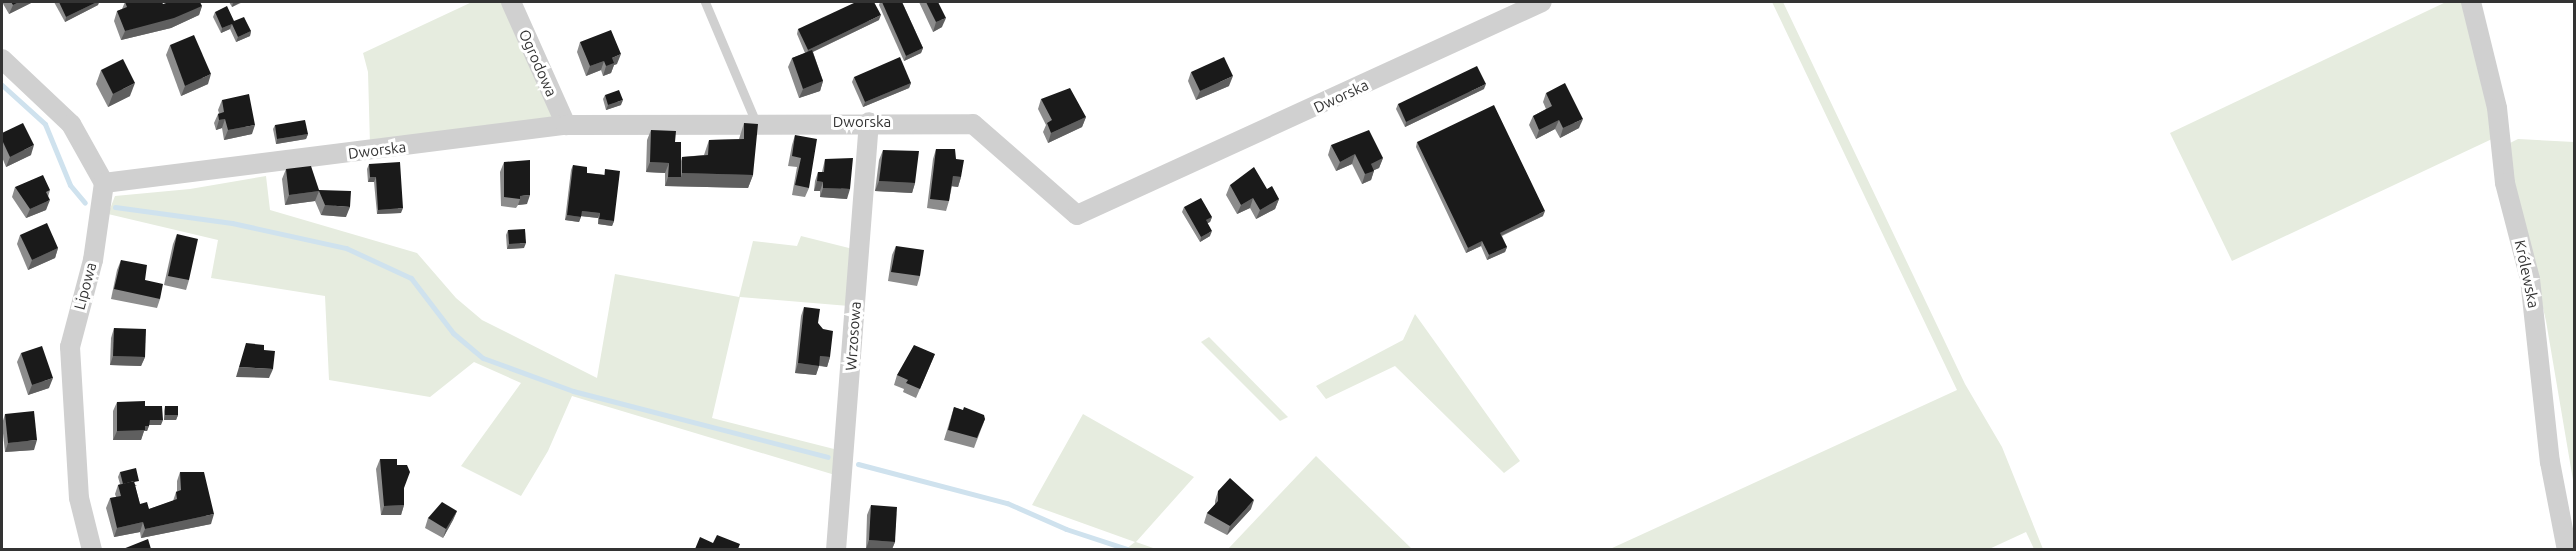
<!DOCTYPE html>
<meta charset="utf-8">
<style>
body{margin:0}
#map{position:relative;width:2576px;height:551px;overflow:hidden;background:#fff;font-family:Ubuntu,sans-serif}
div>[style]{position:absolute}
.green>*{inset:0;background:#e6ecdf}
.stream>*{height:5px;margin:-2.5px;padding:0 2.5px;transform-origin:2.5px;border-radius:2.5px;background:#cfe2ee}
.service>*{height:9px;margin:-4.5px;padding:0 4.5px;transform-origin:4.5px;border-radius:4.5px;background:#d0d0d0}
.minor>*{height:20px;margin:-10px;padding:0 10px;transform-origin:10px;border-radius:10px;background:#d0d0d0}
.wall>*{inset:0;background:#8c8c8c}
.shaded-wall>*{inset:0;background:#5f5f5f}
.building>*{inset:0;background:#1a1a1a}
span{translate:-50% -50%;white-space:nowrap;text-align:center;line-height:1.15;-webkit-text-stroke:6px #fff;paint-order:stroke}
.street-label{font-size:15px;color:#333}
.frame{position:absolute;inset:0;border:3px solid #333;pointer-events:none}
</style>
<div id="map">
<div class="green">
<i style="clip-path:polygon(472px 2px,504px 2px,555px 121px,370px 145px,368px 72px,363px 53px)"></i>
<i style="clip-path:polygon(1772px 2px,1783px 2px,1965px 384px,2002px 447px,2043px 549px,2034px 549px,2026px 532px,1987px 550px,1610px 549px,1957px 390px)"></i>
<i style="clip-path:polygon(2446px 2px,2468px 2px,2485px 78px,2492px 139px,2232px 261px,2170px 133px)"></i>
<i style="clip-path:polygon(2518px 139px,2574px 142px,2574px 486px,2546px 321px,2514px 183px,2510px 143px)"></i>
<i style="clip-path:polygon(266px 176px,270px 210px,417px 253px,456px 298px,482px 320px,597px 378px,615px 274px,739px 297px,753px 241px,797px 246px,801px 236px,853px 249px,849px 306px,740px 297px,712px 418px,838px 450px,835px 475px,572px 396px,548px 451px,521px 496px,461px 466px,521px 383px,474px 362px,430px 397px,329px 380px,325px 296px,211px 278px,218px 240px,108px 214px,115px 196px,190px 189px)"></i>
<i style="clip-path:polygon(1415px 314px,1520px 461px,1504px 473px,1395px 366px,1326px 399px,1316px 386px,1403px 340px)"></i>
<i style="clip-path:polygon(1209px 337px,1288px 417px,1280px 421px,1201px 342px)"></i>
<i style="clip-path:polygon(1083px 414px,1194px 477px,1136px 542px,1156px 549px,1126px 549px,1135px 542px,1032px 505px)"></i>
<i style="clip-path:polygon(1316px 456px,1412px 549px,1228px 549px)"></i>
</div>
<div class="stream">
<i style="left:2px;top:85px;width:58px;rotate:42.2deg"></i>
<i style="left:45px;top:124px;width:66px;rotate:67.7deg"></i>
<i style="left:70px;top:185px;width:23px;rotate:50deg"></i>
<i style="left:115px;top:207px;width:118px;rotate:7.8deg"></i>
<i style="left:232px;top:223px;width:117px;rotate:12.4deg"></i>
<i style="left:346px;top:248px;width:72px;rotate:24.8deg"></i>
<i style="left:411px;top:278px;width:69px;rotate:52.6deg"></i>
<i style="left:453px;top:333px;width:39px;rotate:40deg"></i>
<i style="left:483px;top:358px;width:96px;rotate:20.1deg"></i>
<i style="left:573px;top:391px;width:263px;rotate:14.5deg"></i>
<i style="left:858px;top:464px;width:154px;rotate:14.7deg"></i>
<i style="left:1007px;top:503px;width:64px;rotate:23.8deg"></i>
<i style="left:1066px;top:529px;width:67px;rotate:18.2deg"></i>
</div>
<div class="service">
<i style="left:705px;top:2px;width:131px;rotate:67.1deg"></i>
</div>
<div class="minor">
<i style="left:511px;top:2px;width:135px;rotate:65.9deg"></i>
<i style="left:2471px;top:2px;width:109px;rotate:76.2deg"></i>
<i style="left:2497px;top:108px;width:75px;rotate:83.9deg"></i>
<i style="left:2505px;top:183px;width:99px;rotate:75.4deg"></i>
<i style="left:2530px;top:279px;width:184px;rotate:83.8deg"></i>
<i style="left:2550px;top:462px;width:90px;rotate:79.1deg"></i>
<i style="left:2px;top:59px;width:95px;rotate:43.3deg"></i>
<i style="left:71px;top:124px;width:68px;rotate:60.8deg"></i>
<i style="left:104px;top:183px;width:78px;rotate:98.1deg"></i>
<i style="left:93px;top:260px;width:90px;rotate:104.8deg"></i>
<i style="left:70px;top:347px;width:151px;rotate:86.6deg"></i>
<i style="left:79px;top:498px;width:54px;rotate:76deg"></i>
<i style="left:104px;top:183px;width:466px;rotate:-7.2deg"></i>
<i style="left:566px;top:125px;width:407px;rotate:-0.1deg"></i>
<i style="left:973px;top:124px;width:138px;rotate:41.2deg"></i>
<i style="left:1077px;top:215px;width:511px;rotate:-24.61deg"></i>
<i style="left:836px;top:550px;width:429px;rotate:-85.6deg"></i>
</div>
<div class="wall">
<i style="clip-path:polygon(2px 2px,33px 2px,9px 14px)"></i>
<i style="clip-path:polygon(54px 2px,99px 2px,98px 5px,65px 22px)"></i>
<i style="clip-path:polygon(125px 2px,163px 4px,202px 6px,199px 15px,171px 28px,121px 40px,114px 21px,117px 11px,122px 9px)"></i>
<i style="clip-path:polygon(229px 2px,243px 2px,232px 7px)"></i>
<i style="clip-path:polygon(880px 2px,902px 2px,923px 48px,921px 53px,904px 61px,879px 5px)"></i>
<i style="clip-path:polygon(919px 2px,938px 2px,942px 27px,933px 32px)"></i>
<i style="clip-path:polygon(215px 12px,251px 31px,250px 36px,236px 42px,230px 29px,221px 33px,213px 17px)"></i>
<i style="clip-path:polygon(879px 20px,813px 52px,823px 81px,820px 91px,799px 98px,788px 67px,792px 58px,805px 53px,797px 34px,798px 29px)"></i>
<i style="clip-path:polygon(580px 42px,617px 64px,614px 65px,611px 73px,603px 76px,601px 70px,586px 76px,577px 52px)"></i>
<i style="clip-path:polygon(170px 45px,208px 84px,181px 96px,166px 55px)"></i>
<i style="clip-path:polygon(101px 70px,130px 96px,108px 107px,96px 84px)"></i>
<i style="clip-path:polygon(1191px 72px,1229px 86px,1196px 100px,1188px 81px)"></i>
<i style="clip-path:polygon(854px 77px,911px 83px,909px 88px,863px 107px,852px 82px)"></i>
<i style="clip-path:polygon(1484px 89px,1405px 127px,1396px 109px,1398px 104px)"></i>
<i style="clip-path:polygon(1546px 93px,1579px 128px,1560px 138px,1555px 129px,1536px 139px,1529px 125px,1533px 116px,1546px 109px,1543px 102px)"></i>
<i style="clip-path:polygon(605px 95px,621px 105px,606px 110px,603px 99px)"></i>
<i style="clip-path:polygon(1041px 99px,1086px 117px,1082px 127px,1048px 143px,1043px 132px,1046px 125px,1038px 109px)"></i>
<i style="clip-path:polygon(222px 100px,252px 134px,224px 140px,222px 128px,216px 130px,214px 123px,218px 114px,219px 113px,218px 110px)"></i>
<i style="clip-path:polygon(744px 123px,753px 175px,748px 188px,665px 186px,665px 173px,646px 172px,647px 140px,651px 130px,675px 142px,681px 161px,682px 157px,704px 155px,709px 140px,739px 139px)"></i>
<i style="clip-path:polygon(275px 125px,308px 134px,306px 139px,276px 144px,273px 129px)"></i>
<i style="clip-path:polygon(2px 133px,31px 155px,6px 167px,2px 157px)"></i>
<i style="clip-path:polygon(795px 135px,809px 188px,805px 197px,792px 195px,797px 167px,788px 166px,792px 145px)"></i>
<i style="clip-path:polygon(1417px 142px,1543px 216px,1502px 236px,1507px 247px,1505px 252px,1487px 260px,1481px 246px,1466px 253px,1416px 147px)"></i>
<i style="clip-path:polygon(1331px 145px,1383px 158px,1379px 168px,1374px 170px,1371px 180px,1362px 184px,1352px 164px,1336px 171px,1328px 155px)"></i>
<i style="clip-path:polygon(936px 149px,956px 159px,961px 177px,958px 187px,952px 186px,949px 201px,946px 211px,927px 208px,933px 159px)"></i>
<i style="clip-path:polygon(883px 150px,915px 183px,912px 193px,875px 191px,879px 160px)"></i>
<i style="clip-path:polygon(825px 159px,847px 199px,820px 197px,820px 191px,814px 191px,815px 181px,818px 172px,822px 172px)"></i>
<i style="clip-path:polygon(504px 162px,527px 204px,518px 205px,516px 208px,501px 206px,500px 172px)"></i>
<i style="clip-path:polygon(369px 164px,401px 213px,377px 214px,374px 182px,368px 182px,367px 169px)"></i>
<i style="clip-path:polygon(573px 165px,587px 173px,604px 175px,605px 169px,614px 221px,612px 226px,598px 224px,598px 218px,581px 216px,579px 222px,565px 220px,571px 170px)"></i>
<i style="clip-path:polygon(286px 169px,319px 190px,346px 217px,321px 215px,315px 201px,285px 205px,282px 179px)"></i>
<i style="clip-path:polygon(1230px 185px,1267px 189px,1279px 199px,1275px 209px,1256px 219px,1250px 208px,1237px 214px,1226px 195px)"></i>
<i style="clip-path:polygon(15px 187px,50px 190px,48px 197px,46px 210px,26px 218px,12px 197px)"></i>
<i style="clip-path:polygon(1184px 207px,1212px 217px,1210px 222px,1207px 223px,1210px 236px,1200px 242px,1182px 212px)"></i>
<i style="clip-path:polygon(508px 230px,524px 248px,507px 249px,506px 235px)"></i>
<i style="clip-path:polygon(177px 234px,189px 280px,186px 290px,164px 285px,173px 244px)"></i>
<i style="clip-path:polygon(20px 235px,58px 248px,55px 258px,28px 270px,17px 244px)"></i>
<i style="clip-path:polygon(896px 246px,920px 276px,917px 286px,888px 281px,892px 255px)"></i>
<i style="clip-path:polygon(121px 260px,145px 280px,160px 299px,157px 308px,111px 299px,117px 270px)"></i>
<i style="clip-path:polygon(804px 307px,818px 323px,830px 357px,827px 367px,819px 366px,816px 375px,795px 373px,801px 316px)"></i>
<i style="clip-path:polygon(114px 328px,145px 357px,141px 366px,110px 365px,111px 338px)"></i>
<i style="clip-path:polygon(21px 353px,49px 388px,28px 395px,17px 362px)"></i>
<i style="clip-path:polygon(935px 354px,916px 398px,903px 392px,904px 389px,894px 385px,897px 375px)"></i>
<i style="clip-path:polygon(117px 402px,145px 406px,161px 425px,149px 425px,147px 431px,144px 431px,141px 440px,113px 440px,113px 411px)"></i>
<i style="clip-path:polygon(165px 406px,178px 415px,176px 420px,164px 420px,164px 411px)"></i>
<i style="clip-path:polygon(954px 407px,985px 419px,974px 448px,944px 440px)"></i>
<i style="clip-path:polygon(5px 414px,34px 450px,5px 452px,2px 424px)"></i>
<i style="clip-path:polygon(380px 459px,397px 465px,404px 505px,401px 515px,381px 515px,376px 469px)"></i>
<i style="clip-path:polygon(120px 472px,137px 486px,135px 486px,140px 504px,149px 509px,173px 501px,176px 492px,177px 491px,177px 481px,180px 472px,211px 524px,141px 538px,140px 532px,114px 537px,106px 508px,110px 498px,116px 497px,115px 494px,118px 485px,120px 484px,118px 477px)"></i>
<i style="clip-path:polygon(1218px 491px,1251px 509px,1227px 535px,1204px 523px,1207px 513px,1215px 505px,1215px 501px)"></i>
<i style="clip-path:polygon(871px 505px,895px 542px,892px 549px,866px 549px,867px 515px)"></i>
<i style="clip-path:polygon(457px 511px,453px 520px,443px 538px,425px 528px,428px 518px)"></i>
</div>
<div class="shaded-wall">
<i style="clip-path:polygon(19px 2px,33px 2px,9px 14px,13px 5px)"></i>
<i style="clip-path:polygon(97px 2px,99px 2px,98px 5px,65px 22px,66px 17px)"></i>
<i style="clip-path:polygon(233px 2px,241px 2px,232px 7px)"></i>
<i style="clip-path:polygon(202px 6px,199px 15px,171px 28px,121px 40px,125px 31px)"></i>
<i style="clip-path:polygon(881px 15px,879px 20px,806px 55px,808px 50px)"></i>
<i style="clip-path:polygon(946px 18px,942px 27px,933px 32px,936px 22px)"></i>
<i style="clip-path:polygon(232px 24px,230px 29px,221px 33px,222px 28px)"></i>
<i style="clip-path:polygon(251px 31px,250px 36px,236px 42px,238px 37px)"></i>
<i style="clip-path:polygon(923px 48px,921px 53px,904px 61px,906px 56px)"></i>
<i style="clip-path:polygon(621px 54px,617px 64px,614px 65px,611px 73px,603px 76px,606px 66px,612px 58px)"></i>
<i style="clip-path:polygon(604px 61px,601px 70px,586px 76px,590px 66px)"></i>
<i style="clip-path:polygon(211px 74px,208px 84px,181px 96px,185px 86px)"></i>
<i style="clip-path:polygon(1233px 76px,1229px 86px,1196px 100px,1200px 91px)"></i>
<i style="clip-path:polygon(823px 81px,820px 91px,799px 98px,803px 89px)"></i>
<i style="clip-path:polygon(135px 83px,130px 96px,108px 107px,113px 94px)"></i>
<i style="clip-path:polygon(911px 83px,909px 88px,863px 107px,865px 102px)"></i>
<i style="clip-path:polygon(1486px 84px,1484px 89px,1405px 127px,1406px 122px)"></i>
<i style="clip-path:polygon(623px 100px,621px 105px,606px 110px,608px 105px)"></i>
<i style="clip-path:polygon(1086px 117px,1082px 127px,1048px 143px,1051px 133px)"></i>
<i style="clip-path:polygon(225px 119px,222px 128px,216px 130px,219px 120px)"></i>
<i style="clip-path:polygon(1583px 119px,1579px 128px,1560px 138px,1563px 128px)"></i>
<i style="clip-path:polygon(1559px 120px,1555px 129px,1536px 139px,1539px 130px)"></i>
<i style="clip-path:polygon(255px 125px,252px 134px,224px 140px,228px 130px)"></i>
<i style="clip-path:polygon(308px 134px,306px 139px,276px 144px,277px 139px)"></i>
<i style="clip-path:polygon(34px 145px,31px 155px,6px 167px,10px 157px)"></i>
<i style="clip-path:polygon(1355px 154px,1352px 164px,1336px 171px,1340px 162px)"></i>
<i style="clip-path:polygon(1383px 158px,1379px 168px,1370px 172px,1374px 171px,1371px 180px,1362px 184px,1365px 174px,1371px 164px)"></i>
<i style="clip-path:polygon(650px 162px,669px 163px,665px 173px,646px 172px)"></i>
<i style="clip-path:polygon(682px 173px,753px 175px,748px 188px,665px 186px,668px 177px,681px 177px)"></i>
<i style="clip-path:polygon(953px 176px,961px 177px,958px 187px,950px 186px)"></i>
<i style="clip-path:polygon(370px 177px,376px 177px,374px 182px,368px 182px)"></i>
<i style="clip-path:polygon(817px 181px,823px 182px,820px 191px,814px 191px)"></i>
<i style="clip-path:polygon(879px 181px,915px 183px,912px 193px,875px 191px)"></i>
<i style="clip-path:polygon(823px 188px,850px 189px,847px 199px,820px 197px)"></i>
<i style="clip-path:polygon(319px 191px,315px 201px,285px 205px,289px 195px)"></i>
<i style="clip-path:polygon(530px 195px,527px 204px,518px 205px,520px 199px,520px 196px)"></i>
<i style="clip-path:polygon(1253px 198px,1250px 208px,1237px 214px,1241px 205px)"></i>
<i style="clip-path:polygon(1279px 199px,1275px 209px,1256px 219px,1260px 210px)"></i>
<i style="clip-path:polygon(50px 200px,46px 210px,26px 218px,30px 209px)"></i>
<i style="clip-path:polygon(325px 205px,350px 207px,346px 217px,321px 215px)"></i>
<i style="clip-path:polygon(403px 208px,401px 213px,377px 214px,378px 210px)"></i>
<i style="clip-path:polygon(582px 211px,600px 213px,598px 218px,580px 216px)"></i>
<i style="clip-path:polygon(1545px 211px,1543px 216px,1498px 237px,1500px 233px)"></i>
<i style="clip-path:polygon(567px 215px,581px 217px,579px 222px,565px 220px)"></i>
<i style="clip-path:polygon(1212px 217px,1210px 222px,1204px 225px,1206px 220px)"></i>
<i style="clip-path:polygon(599px 219px,614px 221px,612px 226px,598px 224px)"></i>
<i style="clip-path:polygon(1212px 231px,1210px 236px,1200px 242px,1201px 237px)"></i>
<i style="clip-path:polygon(1482px 241px,1481px 246px,1466px 253px,1468px 248px)"></i>
<i style="clip-path:polygon(526px 243px,524px 248px,507px 249px,509px 244px)"></i>
<i style="clip-path:polygon(1507px 247px,1505px 252px,1487px 260px,1489px 255px)"></i>
<i style="clip-path:polygon(58px 248px,55px 258px,28px 270px,32px 260px)"></i>
<i style="clip-path:polygon(113px 356px,145px 357px,141px 366px,110px 365px)"></i>
<i style="clip-path:polygon(820px 356px,830px 357px,827px 367px,817px 365px)"></i>
<i style="clip-path:polygon(798px 363px,819px 366px,816px 375px,795px 373px)"></i>
<i style="clip-path:polygon(239px 367px,273px 369px,269px 378px,236px 377px)"></i>
<i style="clip-path:polygon(53px 378px,49px 388px,28px 395px,32px 385px)"></i>
<i style="clip-path:polygon(165px 415px,178px 415px,176px 420px,164px 420px)"></i>
<i style="clip-path:polygon(150px 420px,163px 420px,161px 425px,148px 425px)"></i>
<i style="clip-path:polygon(143px 426px,149px 426px,147px 431px,144px 431px,141px 440px,113px 440px,117px 431px)"></i>
<i style="clip-path:polygon(37px 440px,34px 450px,5px 452px,8px 443px)"></i>
<i style="clip-path:polygon(1254px 500px,1251px 509px,1227px 535px,1230px 526px)"></i>
<i style="clip-path:polygon(404px 505px,401px 515px,381px 515px,384px 506px)"></i>
<i style="clip-path:polygon(457px 511px,453px 520px,443px 538px,446px 529px)"></i>
<i style="clip-path:polygon(214px 514px,211px 524px,141px 538px,145px 529px)"></i>
<i style="clip-path:polygon(143px 522px,140px 532px,114px 537px,117px 528px)"></i>
<i style="clip-path:polygon(869px 540px,895px 542px,892px 549px,866px 549px)"></i>
</div>
<div class="building">
<i style="clip-path:polygon(11px 2px,19px 2px,13px 5px)"></i>
<i style="clip-path:polygon(59px 2px,97px 2px,66px 17px)"></i>
<i style="clip-path:polygon(125px 2px,162px 2px,163px 4px,169px 2px,200px 2px,202px 6px,174px 18px,125px 31px,117px 11px,127px 7px)"></i>
<i style="clip-path:polygon(856px 2px,874px 2px,881px 15px,808px 50px,798px 29px)"></i>
<i style="clip-path:polygon(882px 2px,902px 2px,923px 48px,906px 56px)"></i>
<i style="clip-path:polygon(926px 2px,938px 2px,946px 18px,936px 22px)"></i>
<i style="clip-path:polygon(227px 6px,234px 21px,244px 17px,251px 31px,238px 37px,232px 24px,222px 28px,215px 12px)"></i>
<i style="clip-path:polygon(611px 30px,621px 54px,612px 58px,614px 63px,606px 66px,604px 61px,590px 66px,580px 42px)"></i>
<i style="clip-path:polygon(194px 35px,211px 74px,185px 86px,170px 45px)"></i>
<i style="clip-path:polygon(812px 50px,823px 81px,803px 89px,792px 58px)"></i>
<i style="clip-path:polygon(900px 57px,911px 83px,865px 102px,854px 77px)"></i>
<i style="clip-path:polygon(1224px 57px,1233px 76px,1200px 91px,1191px 72px)"></i>
<i style="clip-path:polygon(123px 59px,135px 83px,113px 94px,101px 70px)"></i>
<i style="clip-path:polygon(1477px 66px,1486px 84px,1406px 122px,1398px 104px)"></i>
<i style="clip-path:polygon(1565px 83px,1583px 119px,1563px 128px,1559px 120px,1539px 130px,1533px 116px,1552px 106px,1546px 93px)"></i>
<i style="clip-path:polygon(1070px 88px,1086px 117px,1051px 133px,1047px 123px,1052px 120px,1041px 99px)"></i>
<i style="clip-path:polygon(619px 90px,623px 100px,608px 105px,605px 95px)"></i>
<i style="clip-path:polygon(249px 94px,255px 125px,228px 130px,225px 119px,219px 120px,218px 114px,224px 112px,222px 100px)"></i>
<i style="clip-path:polygon(1494px 105px,1545px 211px,1500px 233px,1507px 247px,1489px 255px,1482px 241px,1468px 248px,1417px 142px)"></i>
<i style="clip-path:polygon(305px 120px,308px 134px,277px 139px,275px 125px)"></i>
<i style="clip-path:polygon(23px 123px,34px 145px,10px 157px,2px 140px,2px 133px)"></i>
<i style="clip-path:polygon(744px 123px,758px 124px,753px 175px,682px 173px,682px 157px,708px 155px,709px 140px,744px 139px)"></i>
<i style="clip-path:polygon(651px 130px,676px 131px,675px 142px,681px 142px,681px 177px,668px 177px,669px 163px,650px 162px)"></i>
<i style="clip-path:polygon(1369px 130px,1383px 158px,1371px 164px,1374px 171px,1365px 174px,1355px 154px,1340px 162px,1331px 145px)"></i>
<i style="clip-path:polygon(795px 135px,817px 139px,809px 188px,795px 185px,801px 158px,792px 156px)"></i>
<i style="clip-path:polygon(936px 149px,955px 149px,956px 159px,964px 160px,961px 177px,953px 176px,949px 201px,930px 199px)"></i>
<i style="clip-path:polygon(883px 150px,919px 151px,915px 183px,879px 181px)"></i>
<i style="clip-path:polygon(853px 158px,850px 189px,823px 188px,823px 182px,817px 181px,818px 172px,824px 172px,825px 159px)"></i>
<i style="clip-path:polygon(530px 160px,530px 195px,520px 196px,520px 199px,504px 197px,504px 162px)"></i>
<i style="clip-path:polygon(400px 162px,403px 208px,378px 210px,376px 177px,370px 177px,369px 164px)"></i>
<i style="clip-path:polygon(573px 165px,587px 167px,587px 173px,605px 175px,605px 169px,620px 171px,614px 221px,599px 219px,600px 213px,582px 211px,581px 217px,567px 215px)"></i>
<i style="clip-path:polygon(311px 166px,319px 190px,351px 191px,350px 207px,325px 205px,319px 191px,289px 195px,286px 169px)"></i>
<i style="clip-path:polygon(1254px 167px,1267px 189px,1272px 186px,1279px 199px,1260px 210px,1253px 198px,1241px 205px,1230px 185px)"></i>
<i style="clip-path:polygon(43px 175px,50px 190px,46px 192px,50px 200px,30px 209px,15px 187px)"></i>
<i style="clip-path:polygon(1201px 198px,1212px 217px,1206px 220px,1212px 231px,1201px 237px,1184px 207px)"></i>
<i style="clip-path:polygon(47px 223px,58px 248px,32px 260px,20px 235px)"></i>
<i style="clip-path:polygon(525px 229px,526px 243px,509px 244px,508px 230px)"></i>
<i style="clip-path:polygon(177px 234px,198px 239px,189px 280px,168px 276px)"></i>
<i style="clip-path:polygon(896px 246px,924px 250px,920px 276px,891px 272px)"></i>
<i style="clip-path:polygon(121px 260px,147px 265px,145px 280px,163px 284px,160px 299px,114px 289px)"></i>
<i style="clip-path:polygon(804px 307px,820px 309px,818px 323px,823px 329px,833px 331px,830px 357px,820px 356px,819px 366px,798px 363px)"></i>
<i style="clip-path:polygon(114px 328px,146px 329px,145px 357px,113px 356px)"></i>
<i style="clip-path:polygon(246px 343px,264px 345px,264px 350px,275px 351px,273px 369px,239px 367px)"></i>
<i style="clip-path:polygon(914px 345px,935px 354px,920px 389px,906px 383px,908px 380px,897px 375px)"></i>
<i style="clip-path:polygon(42px 346px,53px 378px,32px 385px,21px 353px)"></i>
<i style="clip-path:polygon(145px 401px,145px 430px,117px 431px,117px 402px)"></i>
<i style="clip-path:polygon(145px 406px,162px 406px,163px 420px,150px 420px,149px 426px,145px 426px)"></i>
<i style="clip-path:polygon(165px 406px,178px 406px,178px 415px,165px 415px)"></i>
<i style="clip-path:polygon(954px 407px,963px 410px,964px 407px,984px 415px,985px 419px,977px 438px,948px 430px)"></i>
<i style="clip-path:polygon(34px 411px,37px 440px,8px 443px,5px 414px)"></i>
<i style="clip-path:polygon(380px 459px,397px 459px,397px 465px,407px 465px,410px 472px,404px 488px,404px 505px,384px 506px)"></i>
<i style="clip-path:polygon(136px 468px,139px 481px,134px 482px,134px 481px,123px 484px,120px 472px)"></i>
<i style="clip-path:polygon(180px 472px,204px 472px,214px 514px,145px 529px,143px 522px,117px 528px,110px 498px,121px 496px,118px 485px,134px 481px,140px 504px,147px 502px,149px 509px,177px 499px,176px 492px,181px 490px)"></i>
<i style="clip-path:polygon(1230px 478px,1254px 500px,1230px 526px,1207px 513px,1218px 501px,1218px 491px)"></i>
<i style="clip-path:polygon(442px 502px,457px 511px,446px 529px,428px 518px)"></i>
<i style="clip-path:polygon(871px 505px,897px 507px,895px 542px,869px 540px)"></i>
<i style="clip-path:polygon(717px 535px,740px 544px,738px 549px,695px 549px,700px 537px,713px 543px)"></i>
<i style="clip-path:polygon(148px 539px,151px 549px,123px 549px)"></i>
</div>
<div class="street-label">
<span style="left:538px;top:63px;rotate:66deg">Ogrodowa</span>
<span style="left:1341px;top:96px;rotate:-25deg">Dworska</span>
<span style="left:862px;top:122px">Dworska</span>
<span style="left:377px;top:150px;rotate:-7deg">Dworska</span>
<span style="left:2527px;top:274px;rotate:78deg">Królewska</span>
<span style="left:85px;top:286px;rotate:-75deg">Lipowa</span>
<span style="left:853px;top:336px;rotate:-86deg">Wrzosowa</span>
</div>
<div class="frame"></div>
</div>
